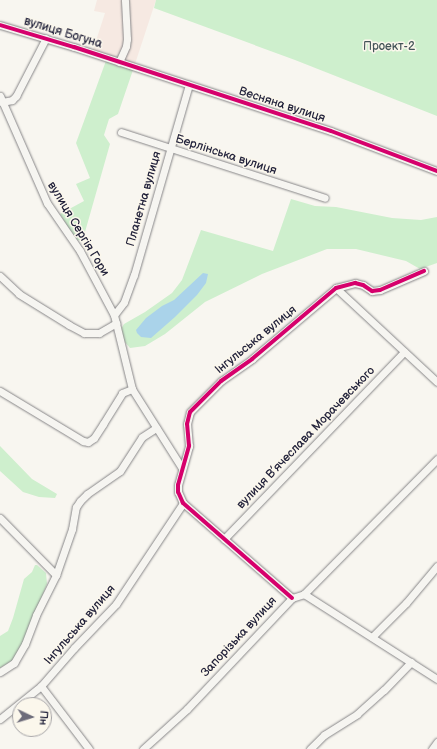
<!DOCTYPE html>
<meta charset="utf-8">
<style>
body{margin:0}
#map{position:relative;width:437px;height:749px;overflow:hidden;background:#f8f6f0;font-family:"Balsamiq Sans",sans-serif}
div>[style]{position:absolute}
.built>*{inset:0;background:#f6e9e2}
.green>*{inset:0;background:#ceefcd}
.water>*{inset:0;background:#aad3ea}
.roads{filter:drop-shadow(0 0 1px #878688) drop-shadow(0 0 1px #878688)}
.minor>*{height:7px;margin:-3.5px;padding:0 3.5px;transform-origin:3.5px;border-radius:3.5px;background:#f6f5f1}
.cycleway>*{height:4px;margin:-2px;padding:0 2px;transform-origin:2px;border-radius:2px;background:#d6006c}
span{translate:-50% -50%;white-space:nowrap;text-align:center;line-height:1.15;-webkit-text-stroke:3px #fbf7ec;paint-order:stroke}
.street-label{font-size:12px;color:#22223b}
.park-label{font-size:12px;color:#445458}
.north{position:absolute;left:12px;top:697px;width:40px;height:40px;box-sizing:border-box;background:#fbf7ec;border:1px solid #a4a2a5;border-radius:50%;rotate:94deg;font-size:11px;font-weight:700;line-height:16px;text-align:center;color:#22223b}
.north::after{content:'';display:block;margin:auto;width:14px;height:18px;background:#6d6c7a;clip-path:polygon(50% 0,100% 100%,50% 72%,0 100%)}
</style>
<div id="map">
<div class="built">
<i style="clip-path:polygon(97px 0,156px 0,134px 67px,92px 53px,105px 13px,94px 11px)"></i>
</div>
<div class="green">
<i style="clip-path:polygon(156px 0,437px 0,437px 116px,295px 60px,154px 8px)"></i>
<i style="clip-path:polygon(107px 58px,134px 67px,118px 114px,109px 119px,104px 135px,110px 144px,83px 239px,81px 241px,75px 239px,60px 214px,84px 201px,76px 184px,90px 178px,76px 143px)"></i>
<i style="clip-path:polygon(291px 199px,315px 206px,336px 207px,392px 218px,421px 220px,437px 217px,437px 263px,420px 269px,406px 261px,356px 249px,327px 249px,262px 274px,205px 302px,165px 334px,145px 346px,130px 348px,124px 341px,121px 329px,124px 324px,145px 312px,172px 293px,182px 280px,201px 230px,273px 251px)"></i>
<i style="clip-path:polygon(0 446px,32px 479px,57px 494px,55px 498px,39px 497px,23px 492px,0 471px)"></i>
<i style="clip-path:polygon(35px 565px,37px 565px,46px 573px,47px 584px,25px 639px,13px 660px,0 668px,0 636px,8px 631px,13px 618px,24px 579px,32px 572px)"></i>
</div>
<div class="water">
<i style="clip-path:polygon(203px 273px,208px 274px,206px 283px,197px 295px,175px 317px,151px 338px,141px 337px,137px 333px,136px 330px,146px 318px,162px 306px,174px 300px)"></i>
</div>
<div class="roads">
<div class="minor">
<i style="left:0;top:25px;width:77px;rotate:16.6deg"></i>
<i style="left:74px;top:47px;width:270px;rotate:18.1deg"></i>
<i style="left:331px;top:131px;width:113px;rotate:20.7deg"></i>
<i style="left:119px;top:62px;width:17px;rotate:-66deg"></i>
<i style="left:126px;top:46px;width:7px;rotate:-82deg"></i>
<i style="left:127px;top:39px;width:39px;rotate:-93deg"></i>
<i style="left:0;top:96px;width:117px;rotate:66.3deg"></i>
<i style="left:47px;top:203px;width:58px;rotate:55.5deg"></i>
<i style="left:80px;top:251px;width:72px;rotate:62deg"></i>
<i style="left:114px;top:315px;width:76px;rotate:76.3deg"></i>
<i style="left:132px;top:389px;width:93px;rotate:57.7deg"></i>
<i style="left:2px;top:102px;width:10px;rotate:-11deg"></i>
<i style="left:12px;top:100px;width:6px;rotate:-45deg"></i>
<i style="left:16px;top:96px;width:65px;rotate:-62.7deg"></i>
<i style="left:121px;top:132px;width:214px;rotate:17.9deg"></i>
<i style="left:0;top:276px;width:26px;rotate:43deg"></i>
<i style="left:19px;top:294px;width:59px;rotate:31.8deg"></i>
<i style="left:69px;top:325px;width:17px;rotate:28deg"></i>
<i style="left:84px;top:333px;width:15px"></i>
<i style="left:99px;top:333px;width:20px;rotate:-30deg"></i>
<i style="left:336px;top:288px;width:138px;rotate:42.9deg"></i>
<i style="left:114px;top:315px;width:16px;rotate:-52deg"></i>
<i style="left:124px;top:302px;width:29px;rotate:-70deg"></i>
<i style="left:134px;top:275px;width:198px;rotate:-73.9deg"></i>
<i style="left:0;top:391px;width:97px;rotate:31.1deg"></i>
<i style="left:83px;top:441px;width:5px;rotate:11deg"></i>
<i style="left:88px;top:442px;width:7px;rotate:-34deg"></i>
<i style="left:94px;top:438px;width:17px;rotate:-57deg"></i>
<i style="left:103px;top:424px;width:36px;rotate:-58deg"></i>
<i style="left:122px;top:393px;width:11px;rotate:-22deg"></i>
<i style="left:0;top:518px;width:80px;rotate:45.5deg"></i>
<i style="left:224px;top:539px;width:260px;rotate:-46.1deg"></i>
<i style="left:304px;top:594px;width:158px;rotate:32.6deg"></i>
<i style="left:292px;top:598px;width:145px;rotate:-138.9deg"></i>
<i style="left:183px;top:503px;width:12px;rotate:-114deg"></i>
<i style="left:178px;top:492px;width:7px;rotate:-90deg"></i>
<i style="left:178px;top:485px;width:41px;rotate:-74.2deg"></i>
<i style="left:189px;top:446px;width:22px;rotate:-95deg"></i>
<i style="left:187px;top:424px;width:12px;rotate:-76deg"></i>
<i style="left:190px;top:412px;width:44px;rotate:-45deg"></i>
<i style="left:221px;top:381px;width:38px;rotate:-35deg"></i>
<i style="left:252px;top:359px;width:110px;rotate:-40.2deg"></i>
<i style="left:336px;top:288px;width:20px;rotate:-15deg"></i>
<i style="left:355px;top:283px;width:8px;rotate:14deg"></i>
<i style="left:363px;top:285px;width:11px;rotate:34deg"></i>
<i style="left:372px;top:291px;width:8px;rotate:-7deg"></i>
<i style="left:380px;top:290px;width:48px;rotate:-23.4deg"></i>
<i style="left:372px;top:637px;width:48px;rotate:-45deg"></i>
<i style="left:406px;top:603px;width:48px;rotate:-50deg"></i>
<i style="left:0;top:672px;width:17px;rotate:-33deg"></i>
<i style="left:14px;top:663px;width:22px;rotate:-60deg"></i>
<i style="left:25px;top:644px;width:31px;rotate:-69deg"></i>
<i style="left:36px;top:615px;width:45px;rotate:-63.4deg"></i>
<i style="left:56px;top:575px;width:49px;rotate:-70.8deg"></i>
<i style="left:72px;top:529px;width:22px;rotate:-80deg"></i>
<i style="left:76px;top:507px;width:7px;rotate:-56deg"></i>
<i style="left:80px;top:501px;width:10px;rotate:-45deg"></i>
<i style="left:87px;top:494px;width:40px;rotate:-34.9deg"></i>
<i style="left:120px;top:471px;width:40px;rotate:-57.1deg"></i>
<i style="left:142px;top:437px;width:17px;rotate:-33deg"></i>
<i style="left:41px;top:686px;width:79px;rotate:52.7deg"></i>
<i style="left:0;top:719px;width:53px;rotate:-38.8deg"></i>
<i style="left:41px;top:686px;width:50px;rotate:-49deg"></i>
<i style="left:74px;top:648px;width:61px;rotate:-46.3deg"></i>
<i style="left:116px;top:604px;width:121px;rotate:-56.4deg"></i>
<i style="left:143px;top:749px;width:59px;rotate:-42.3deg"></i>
<i style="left:187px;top:709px;width:153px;rotate:-46.6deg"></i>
<i style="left:292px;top:598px;width:13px;rotate:-18deg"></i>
<i style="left:304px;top:594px;width:190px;rotate:-45.4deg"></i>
<i style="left:310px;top:749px;width:20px;rotate:-45deg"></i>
<i style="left:324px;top:735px;width:39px;rotate:-32deg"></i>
<i style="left:357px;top:714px;width:36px;rotate:-42deg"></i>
<i style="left:384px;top:690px;width:39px;rotate:-46deg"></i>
<i style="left:432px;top:749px;width:9px;rotate:-54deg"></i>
</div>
</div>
<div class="cycleway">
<i style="left:0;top:25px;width:77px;rotate:16.6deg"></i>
<i style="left:74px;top:47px;width:270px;rotate:18.1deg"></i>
<i style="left:331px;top:131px;width:113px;rotate:20.7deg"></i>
<i style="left:292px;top:598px;width:145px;rotate:-138.9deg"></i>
<i style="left:183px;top:503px;width:12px;rotate:-114deg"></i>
<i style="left:178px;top:492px;width:7px;rotate:-90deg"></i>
<i style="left:178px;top:485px;width:41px;rotate:-74.2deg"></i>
<i style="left:189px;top:446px;width:22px;rotate:-95deg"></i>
<i style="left:187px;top:424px;width:12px;rotate:-76deg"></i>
<i style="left:190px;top:412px;width:44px;rotate:-45deg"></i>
<i style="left:221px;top:381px;width:38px;rotate:-35deg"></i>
<i style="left:252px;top:359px;width:110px;rotate:-40.2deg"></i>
<i style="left:336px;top:288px;width:20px;rotate:-15deg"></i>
<i style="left:355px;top:283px;width:8px;rotate:14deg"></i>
<i style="left:363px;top:285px;width:11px;rotate:34deg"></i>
<i style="left:372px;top:291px;width:8px;rotate:-7deg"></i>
<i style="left:380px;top:290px;width:48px;rotate:-23.4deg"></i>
</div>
<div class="street-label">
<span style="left:63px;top:33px;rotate:17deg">вулиця Богуна</span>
<span style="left:282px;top:105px;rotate:18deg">Весняна вулиця</span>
<span style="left:226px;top:155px;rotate:18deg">Берлінська вулиця</span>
<span style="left:144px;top:199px;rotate:-74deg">Планетна вулиця</span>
<span style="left:78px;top:229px;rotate:59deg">вулиця Сергія Гори</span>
<span style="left:256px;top:340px;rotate:-39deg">Інгульська вулиця</span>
<span style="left:306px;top:438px;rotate:-46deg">вулиця В’ячеслава Морачевського</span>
<span style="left:80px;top:625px;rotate:-49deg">Інгульська вулиця</span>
<span style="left:239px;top:637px;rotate:-47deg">Запорізька вулиця</span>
</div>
<div class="park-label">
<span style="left:389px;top:47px">Проект-2</span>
</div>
<div class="north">Пн</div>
</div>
